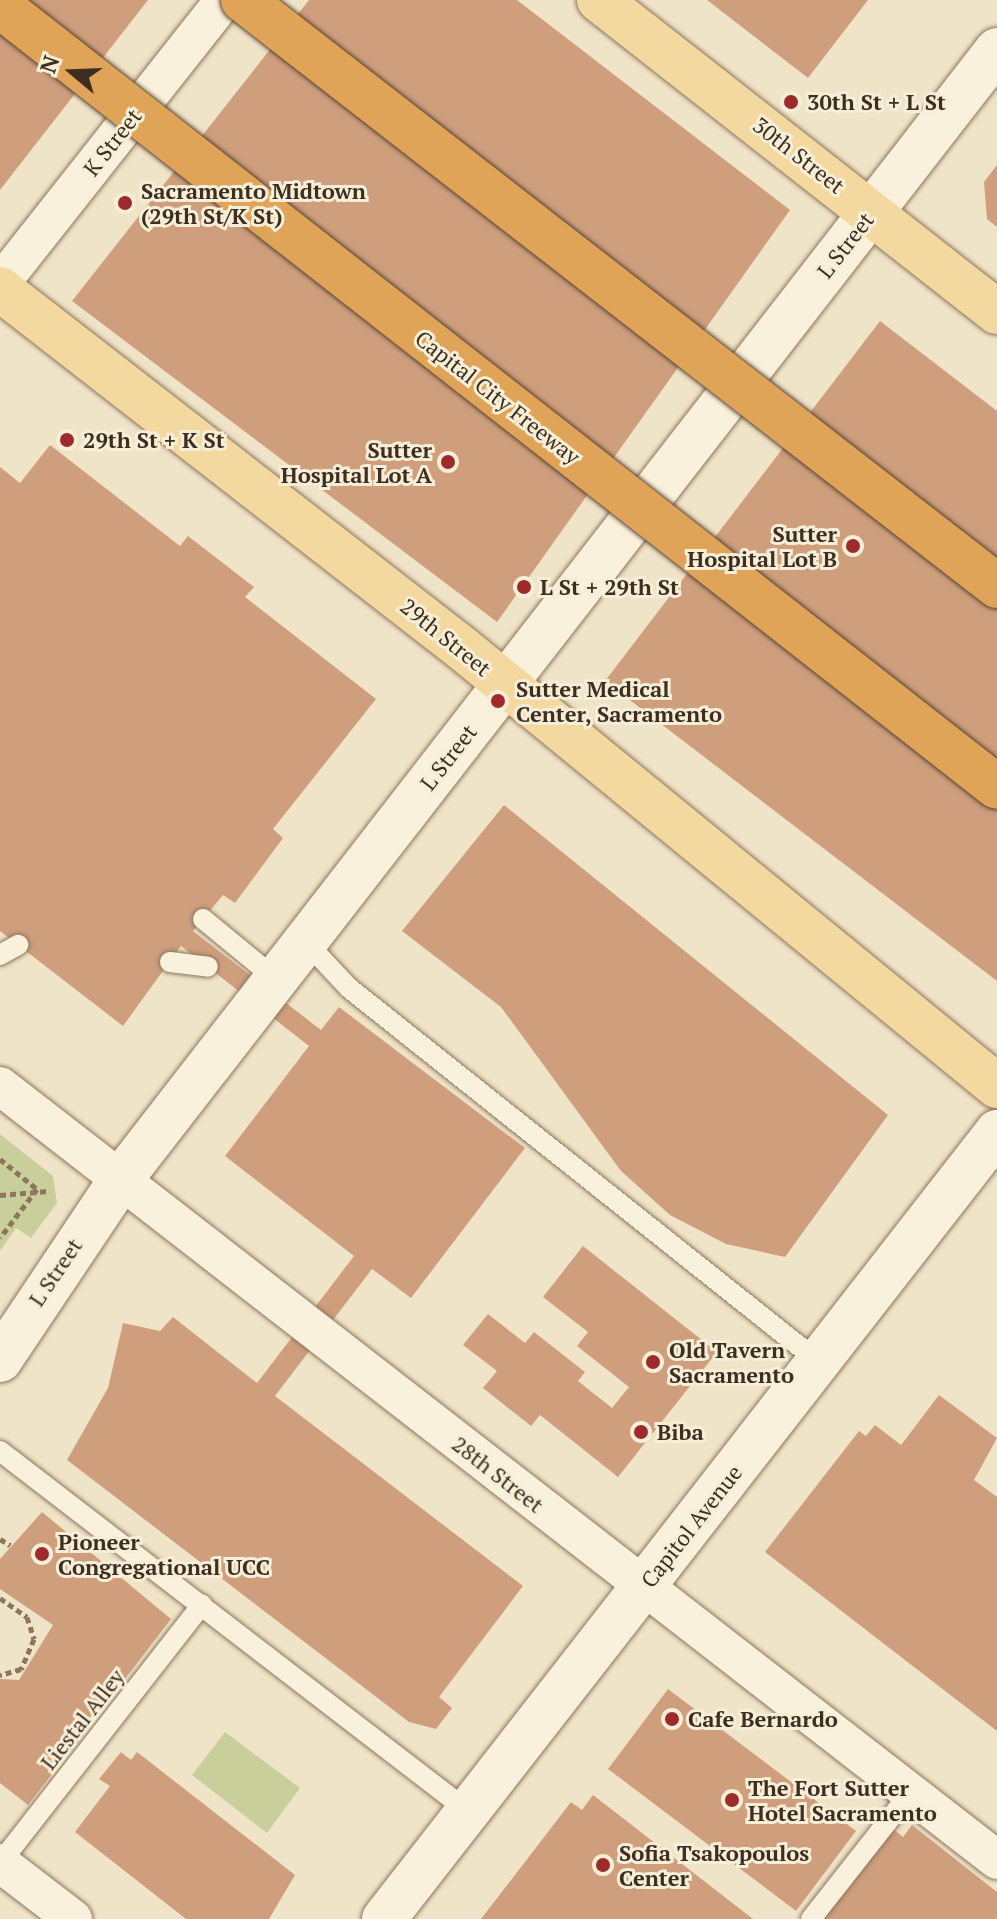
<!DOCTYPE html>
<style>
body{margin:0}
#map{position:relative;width:997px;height:1919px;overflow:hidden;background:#f0e4c8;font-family:"PT Serif",serif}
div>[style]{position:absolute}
.green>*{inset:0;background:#c9cf9b}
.building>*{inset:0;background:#cf9f7d}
.path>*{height:5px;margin-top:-2.5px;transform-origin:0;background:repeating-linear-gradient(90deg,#8d765c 0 6px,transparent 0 10px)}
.roads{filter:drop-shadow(0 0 2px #8d765c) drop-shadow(0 0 2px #8d765c)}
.service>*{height:20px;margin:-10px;padding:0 10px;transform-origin:10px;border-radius:10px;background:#faf1dc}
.minor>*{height:38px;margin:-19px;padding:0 19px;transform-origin:19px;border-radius:19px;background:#faf1dc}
.tertiary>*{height:44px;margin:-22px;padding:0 22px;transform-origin:22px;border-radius:22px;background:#faf1dc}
.secondary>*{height:44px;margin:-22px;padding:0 22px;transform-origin:22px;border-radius:22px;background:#faf1dc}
.primary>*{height:44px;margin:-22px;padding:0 22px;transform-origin:22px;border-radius:22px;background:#f3d9a0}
.bridges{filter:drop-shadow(0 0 2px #5b4430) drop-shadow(0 0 2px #5b4430)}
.motorway-bridge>*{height:44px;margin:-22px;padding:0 22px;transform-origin:22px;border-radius:22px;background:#e0a458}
.dots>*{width:22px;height:22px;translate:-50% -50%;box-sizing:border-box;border:4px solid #f7eed8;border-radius:50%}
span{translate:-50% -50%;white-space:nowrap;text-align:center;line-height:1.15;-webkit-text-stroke:6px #f7eed8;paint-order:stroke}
.poi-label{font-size:22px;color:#3d2e20;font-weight:700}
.left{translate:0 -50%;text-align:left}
.right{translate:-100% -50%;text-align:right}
.street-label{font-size:22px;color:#3d2e20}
.north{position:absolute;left:32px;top:32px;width:80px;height:80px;-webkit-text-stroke:6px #f7eed8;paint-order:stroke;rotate:289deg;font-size:22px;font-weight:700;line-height:32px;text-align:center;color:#3d2e20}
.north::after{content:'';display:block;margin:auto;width:28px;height:36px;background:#3d2e20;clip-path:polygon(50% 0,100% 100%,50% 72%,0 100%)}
</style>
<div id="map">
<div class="green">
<i style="clip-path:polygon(0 1134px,53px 1176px,57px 1203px,31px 1238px,16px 1228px,0 1251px)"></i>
<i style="clip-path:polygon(225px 1732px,300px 1788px,267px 1833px,192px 1775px)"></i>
</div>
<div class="building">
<i style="clip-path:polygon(0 0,148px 0,0 190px)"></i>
<i style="clip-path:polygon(309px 0,517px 0,790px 210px,497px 622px,72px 301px)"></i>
<i style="clip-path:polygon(707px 0,868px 0,808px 78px)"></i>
<i style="clip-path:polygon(997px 165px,997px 227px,987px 219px,984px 182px)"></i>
<i style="clip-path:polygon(880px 321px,997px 411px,997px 981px,605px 681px)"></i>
<i style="clip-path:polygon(50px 445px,180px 546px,188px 536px,254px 587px,245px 597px,376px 699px,273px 829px,283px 838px,235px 903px,223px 895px,193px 931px,321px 1030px,339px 1007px,525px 1148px,411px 1298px,372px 1269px,275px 1396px,523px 1586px,439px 1697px,452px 1708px,436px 1729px,409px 1722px,67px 1460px,108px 1388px,123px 1323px,160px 1331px,173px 1317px,257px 1383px,354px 1256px,225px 1156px,309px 1046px,181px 946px,123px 1026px,0 931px,0 467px,20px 483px)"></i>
<i style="clip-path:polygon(504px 805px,888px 1115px,785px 1257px,726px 1244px,670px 1215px,621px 1171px,501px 1007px,402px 931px)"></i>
<i style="clip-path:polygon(583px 1246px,717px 1352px,618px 1477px,540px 1415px,531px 1426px,483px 1388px,497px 1371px,463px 1345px,488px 1314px,525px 1343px,534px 1332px,585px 1372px,578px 1381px,612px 1408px,629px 1387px,577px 1346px,588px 1332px,543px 1297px)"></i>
<i style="clip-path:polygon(939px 1395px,997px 1438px,974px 1480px,997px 1497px,997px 1731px,765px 1552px,859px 1431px,866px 1436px,875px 1425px,901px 1445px)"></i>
<i style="clip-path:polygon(42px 1512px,171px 1619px,28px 1805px,0 1783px,0 1679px,19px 1680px,53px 1625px,0 1589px,0 1559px)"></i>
<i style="clip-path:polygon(668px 1689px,856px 1831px,796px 1911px,608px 1769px)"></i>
<i style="clip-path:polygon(121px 1752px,131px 1760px,137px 1752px,295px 1875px,269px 1919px,186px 1919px,75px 1832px,110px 1786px,99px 1779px)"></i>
<i style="clip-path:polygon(593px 1795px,753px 1919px,481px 1919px,571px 1802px,582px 1810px)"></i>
<i style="clip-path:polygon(887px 1824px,903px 1837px,912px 1825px,997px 1892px,997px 1919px,813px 1919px)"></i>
</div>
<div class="path">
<i style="left:0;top:1159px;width:48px;rotate:39deg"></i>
<i style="left:37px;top:1189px;width:61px;rotate:127.1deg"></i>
<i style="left:0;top:1195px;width:48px;rotate:-4.8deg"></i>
<i style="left:0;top:1539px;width:12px;rotate:31deg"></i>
<i style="left:0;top:1598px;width:33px;rotate:35deg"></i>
<i style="left:27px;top:1617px;width:23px;rotate:72deg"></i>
<i style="left:34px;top:1639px;width:33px;rotate:113deg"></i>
<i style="left:21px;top:1669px;width:22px;rotate:164deg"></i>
</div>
<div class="roads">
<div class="service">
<i style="left:203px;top:919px;width:94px;rotate:39.4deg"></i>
<i style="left:305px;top:941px;width:64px;rotate:46.9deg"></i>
<i style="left:349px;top:988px;width:601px;rotate:38.51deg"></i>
<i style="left:0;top:955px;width:21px;rotate:-29deg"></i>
<i style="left:170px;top:962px;width:38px;rotate:7deg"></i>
<i style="left:0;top:1451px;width:590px;rotate:37.57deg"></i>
<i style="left:0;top:1863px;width:328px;rotate:-52deg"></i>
<i style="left:811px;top:1919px;width:160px;rotate:-51.8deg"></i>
</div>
<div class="minor">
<i style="left:0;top:284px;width:362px;rotate:-51.7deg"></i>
<i style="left:0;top:1086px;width:1262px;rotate:37.82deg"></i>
<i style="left:0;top:1863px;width:92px;rotate:37.5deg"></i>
</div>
<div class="tertiary">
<i style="left:384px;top:1919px;width:998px;rotate:-52.08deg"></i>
</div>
<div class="secondary">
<i style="left:0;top:1360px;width:218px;rotate:-56.2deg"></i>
<i style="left:121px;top:1179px;width:1429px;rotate:-52.19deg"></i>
</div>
<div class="primary">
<i style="left:599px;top:0;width:506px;rotate:38.09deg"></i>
<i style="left:0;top:289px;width:586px;rotate:37.87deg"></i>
<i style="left:463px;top:649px;width:690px;rotate:39.3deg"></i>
</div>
</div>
<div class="bridges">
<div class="motorway-bridge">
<i style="left:243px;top:0;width:955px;rotate:37.85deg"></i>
<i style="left:0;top:6px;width:1266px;rotate:38.07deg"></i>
</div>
</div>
<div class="dots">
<i style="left:791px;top:102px;background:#9e2a2b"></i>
<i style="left:125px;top:203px;background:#9e2a2b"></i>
<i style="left:67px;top:440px;background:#9e2a2b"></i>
<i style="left:448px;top:462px;background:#9e2a2b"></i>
<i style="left:853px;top:546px;background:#9e2a2b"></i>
<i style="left:524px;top:587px;background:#9e2a2b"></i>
<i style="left:498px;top:701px;background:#9e2a2b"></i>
<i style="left:653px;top:1362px;background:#9e2a2b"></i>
<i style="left:641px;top:1432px;background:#9e2a2b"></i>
<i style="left:42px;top:1554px;background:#9e2a2b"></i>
<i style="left:672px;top:1719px;background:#9e2a2b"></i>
<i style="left:732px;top:1800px;background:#9e2a2b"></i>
<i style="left:603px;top:1865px;background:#9e2a2b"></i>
</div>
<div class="poi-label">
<span class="left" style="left:807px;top:102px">30th St + L St</span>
<span class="left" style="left:141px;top:203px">Sacramento Midtown<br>(29th St/K St)</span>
<span class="left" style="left:83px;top:440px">29th St + K St</span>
<span class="right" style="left:432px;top:462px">Sutter<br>Hospital Lot A</span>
<span class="right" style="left:837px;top:546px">Sutter<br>Hospital Lot B</span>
<span class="left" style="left:540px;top:587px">L St + 29th St</span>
<span class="left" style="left:516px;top:701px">Sutter Medical<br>Center, Sacramento</span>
<span class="left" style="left:669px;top:1362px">Old Tavern<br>Sacramento</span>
<span class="left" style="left:657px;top:1432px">Biba</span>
<span class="left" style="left:58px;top:1554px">Pioneer<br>Congregational UCC</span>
<span class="left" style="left:688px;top:1719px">Cafe Bernardo</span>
<span class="left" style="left:748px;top:1800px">The Fort Sutter<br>Hotel Sacramento</span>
<span class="left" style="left:619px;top:1865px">Sofia Tsakopoulos<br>Center</span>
</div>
<div class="street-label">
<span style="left:112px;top:142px;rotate:-52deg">K Street</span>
<span style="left:799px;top:155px;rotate:38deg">30th Street</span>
<span style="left:845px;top:245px;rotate:-52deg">L Street</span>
<span style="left:498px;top:397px;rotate:38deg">Capital City Freeway</span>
<span style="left:446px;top:637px;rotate:39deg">29th Street</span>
<span style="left:448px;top:757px;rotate:-52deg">L Street</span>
<span style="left:55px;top:1272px;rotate:-56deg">L Street</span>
<span style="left:498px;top:1474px;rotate:38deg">28th Street</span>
<span style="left:691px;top:1526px;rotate:-52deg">Capitol Avenue</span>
<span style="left:82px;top:1719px;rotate:-52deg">Liestal Alley</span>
</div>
<div class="north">N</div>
</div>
